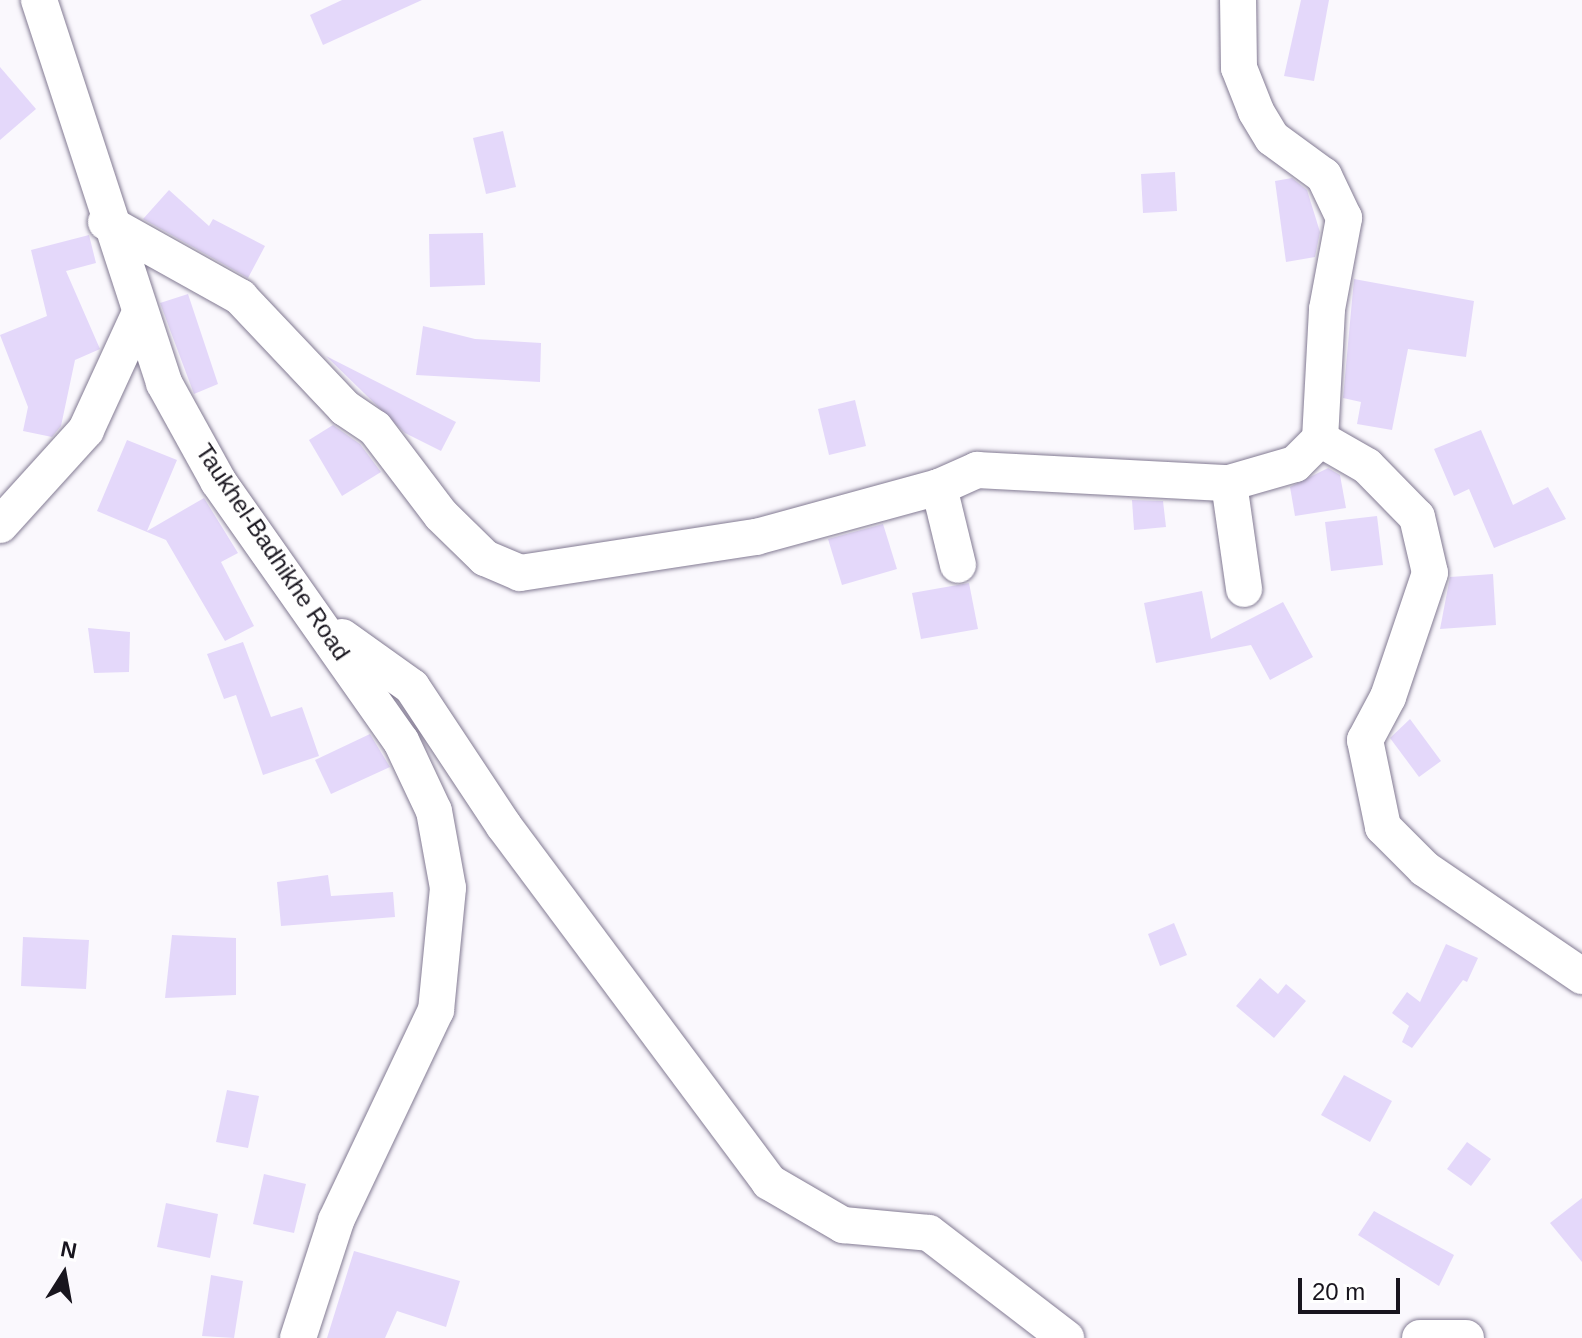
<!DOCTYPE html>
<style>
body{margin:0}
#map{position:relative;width:1582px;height:1338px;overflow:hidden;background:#faf8fd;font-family:Arial,sans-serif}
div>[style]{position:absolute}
.building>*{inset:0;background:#e4d8fa}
.roads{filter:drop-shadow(0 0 2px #837b93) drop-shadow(0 0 2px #837b93)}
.minor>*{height:36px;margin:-18px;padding:0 18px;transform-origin:18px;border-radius:18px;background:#fff}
span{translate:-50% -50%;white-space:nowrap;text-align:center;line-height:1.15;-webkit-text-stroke:6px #fff;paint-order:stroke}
.street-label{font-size:24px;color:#18151e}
.north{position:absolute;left:24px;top:1234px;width:80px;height:80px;-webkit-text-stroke:6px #fff;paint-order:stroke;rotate:11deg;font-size:22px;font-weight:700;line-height:32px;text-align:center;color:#18151e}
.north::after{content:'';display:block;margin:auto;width:28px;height:36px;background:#18151e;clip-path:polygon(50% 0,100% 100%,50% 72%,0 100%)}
.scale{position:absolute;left:1298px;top:1278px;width:102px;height:36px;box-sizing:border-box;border:4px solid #18151e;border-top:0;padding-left:10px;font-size:24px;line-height:28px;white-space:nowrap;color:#18151e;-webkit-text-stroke:6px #fff;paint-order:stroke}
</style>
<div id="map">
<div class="building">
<i style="clip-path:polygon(342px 0,422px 0,323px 45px,310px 15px)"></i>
<i style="clip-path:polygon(1301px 0,1329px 0,1314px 81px,1284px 76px)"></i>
<i style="clip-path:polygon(0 67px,36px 109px,0 140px)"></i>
<i style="clip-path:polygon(503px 131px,516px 187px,486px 194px,473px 138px)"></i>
<i style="clip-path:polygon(1175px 172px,1177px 211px,1143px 213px,1141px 174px)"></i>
<i style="clip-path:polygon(1292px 178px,1307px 190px,1320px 232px,1315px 257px,1286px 262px,1275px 181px)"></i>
<i style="clip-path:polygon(169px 190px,209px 226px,213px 219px,265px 246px,248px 278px,143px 219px)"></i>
<i style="clip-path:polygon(483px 233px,485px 285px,430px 287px,429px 234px)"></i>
<i style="clip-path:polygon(89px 235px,96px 263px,66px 271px,100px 349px,75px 360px,61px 426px,52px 437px,23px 431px,28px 407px,0 335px,47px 316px,31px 250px)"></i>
<i style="clip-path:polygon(1354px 279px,1474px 301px,1466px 357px,1408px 349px,1392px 430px,1357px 424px,1361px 402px,1343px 398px)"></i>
<i style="clip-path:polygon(188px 294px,218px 384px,194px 394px,160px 303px)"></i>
<i style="clip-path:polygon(423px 326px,475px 339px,541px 343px,540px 382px,416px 375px)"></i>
<i style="clip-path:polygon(326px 356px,456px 422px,441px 451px,405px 433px)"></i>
<i style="clip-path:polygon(855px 400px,866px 446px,829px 455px,818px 409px)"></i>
<i style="clip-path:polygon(333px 425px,360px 444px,381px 472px,342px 496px,309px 440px)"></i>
<i style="clip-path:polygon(1481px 430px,1513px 505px,1548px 487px,1566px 519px,1494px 548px,1469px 489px,1454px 496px,1434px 449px)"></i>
<i style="clip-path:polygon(127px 440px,177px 460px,147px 531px,204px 498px,238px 553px,221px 562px,254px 626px,225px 641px,166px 540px,97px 511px)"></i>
<i style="clip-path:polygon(1328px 468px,1340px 475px,1346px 508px,1295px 516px,1290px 487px)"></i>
<i style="clip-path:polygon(1132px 500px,1163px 501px,1166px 527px,1134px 530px)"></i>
<i style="clip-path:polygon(1377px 516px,1383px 565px,1331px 571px,1325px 522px)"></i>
<i style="clip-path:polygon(883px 524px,897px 569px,842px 585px,828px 539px)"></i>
<i style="clip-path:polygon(1493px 574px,1496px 625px,1440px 629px,1450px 577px)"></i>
<i style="clip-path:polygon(969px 583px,978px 629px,921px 639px,912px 593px)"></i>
<i style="clip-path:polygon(1202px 591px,1211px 639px,1283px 602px,1313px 657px,1270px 680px,1251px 645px,1156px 663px,1144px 603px)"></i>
<i style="clip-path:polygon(88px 628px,130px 632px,129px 672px,94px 673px)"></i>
<i style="clip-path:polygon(243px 642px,271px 717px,302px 707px,319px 756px,263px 775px,236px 695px,224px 699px,207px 654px)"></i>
<i style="clip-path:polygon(1410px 719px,1441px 761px,1419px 777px,1390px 738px)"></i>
<i style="clip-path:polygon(370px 734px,390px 767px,331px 794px,315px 760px)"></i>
<i style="clip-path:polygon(328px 875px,331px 896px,393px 892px,395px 917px,281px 926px,277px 882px)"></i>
<i style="clip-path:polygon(1174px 923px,1187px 955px,1160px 966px,1148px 934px)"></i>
<i style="clip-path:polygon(172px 935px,236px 938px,236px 995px,165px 998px)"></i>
<i style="clip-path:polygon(23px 937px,89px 940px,86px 989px,21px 986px)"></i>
<i style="clip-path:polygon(1446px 944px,1478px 958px,1467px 982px,1463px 980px,1412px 1048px,1402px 1042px,1409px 1026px,1392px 1013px,1407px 992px,1420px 1002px)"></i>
<i style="clip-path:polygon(1260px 978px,1278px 994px,1286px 984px,1306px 1001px,1274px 1038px,1236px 1006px)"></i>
<i style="clip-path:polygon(1344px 1075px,1392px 1101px,1370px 1142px,1321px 1115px)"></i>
<i style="clip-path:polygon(227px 1090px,259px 1096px,248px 1148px,216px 1142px)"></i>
<i style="clip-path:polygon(1467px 1142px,1491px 1159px,1471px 1186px,1447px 1169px)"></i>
<i style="clip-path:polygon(264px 1174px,306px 1184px,294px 1233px,253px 1224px)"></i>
<i style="clip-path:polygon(1582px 1198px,1582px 1262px,1550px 1223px)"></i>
<i style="clip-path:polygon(166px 1203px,218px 1214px,210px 1258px,157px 1247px)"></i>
<i style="clip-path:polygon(1374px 1211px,1454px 1255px,1439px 1286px,1358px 1235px)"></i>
<i style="clip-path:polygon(354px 1251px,460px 1281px,446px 1327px,397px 1311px,385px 1338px,327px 1338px)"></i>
<i style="clip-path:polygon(211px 1275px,243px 1281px,234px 1338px,202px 1336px)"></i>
</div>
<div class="roads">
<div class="minor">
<i style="left:39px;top:0;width:403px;rotate:71.9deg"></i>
<i style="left:164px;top:383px;width:112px;rotate:61.1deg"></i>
<i style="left:218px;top:481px;width:318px;rotate:54.9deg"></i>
<i style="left:401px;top:741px;width:77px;rotate:64.8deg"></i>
<i style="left:434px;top:811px;width:78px;rotate:79.7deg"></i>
<i style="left:448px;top:888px;width:123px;rotate:95.6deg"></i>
<i style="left:436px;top:1010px;width:233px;rotate:115.4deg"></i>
<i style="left:336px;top:1221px;width:123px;rotate:108deg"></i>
<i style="left:106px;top:222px;width:154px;rotate:29.2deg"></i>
<i style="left:240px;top:297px;width:153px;rotate:46.6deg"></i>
<i style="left:345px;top:408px;width:36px;rotate:34deg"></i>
<i style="left:375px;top:428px;width:109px;rotate:52.8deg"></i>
<i style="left:441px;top:515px;width:62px;rotate:44.3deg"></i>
<i style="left:485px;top:558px;width:38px;rotate:23deg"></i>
<i style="left:520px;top:573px;width:239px;rotate:-8.7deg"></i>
<i style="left:756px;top:537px;width:190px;rotate:-15.3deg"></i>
<i style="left:939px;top:487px;width:42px;rotate:-24.1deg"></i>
<i style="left:977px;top:470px;width:252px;rotate:3deg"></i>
<i style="left:1229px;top:483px;width:69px;rotate:-16.1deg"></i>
<i style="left:1295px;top:464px;width:35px;rotate:-45deg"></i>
<i style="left:1320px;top:439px;width:130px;rotate:-86.9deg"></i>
<i style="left:1327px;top:309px;width:93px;rotate:-79.4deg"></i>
<i style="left:1344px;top:218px;width:47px;rotate:-115.5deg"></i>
<i style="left:1324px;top:176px;width:64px;rotate:-143.8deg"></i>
<i style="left:1272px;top:138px;width:31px;rotate:-121deg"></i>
<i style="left:1256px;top:111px;width:46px;rotate:-111.6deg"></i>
<i style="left:1239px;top:68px;width:68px;rotate:-90.8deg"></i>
<i style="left:1320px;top:439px;width:54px;rotate:29.9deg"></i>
<i style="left:1367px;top:466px;width:71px;rotate:45.6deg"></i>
<i style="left:1417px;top:517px;width:57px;rotate:76.9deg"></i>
<i style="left:1430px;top:573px;width:131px;rotate:108.7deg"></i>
<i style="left:1388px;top:697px;width:49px;rotate:118.1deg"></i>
<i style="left:1365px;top:740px;width:89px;rotate:78.3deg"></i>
<i style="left:1383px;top:827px;width:59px;rotate:45deg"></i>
<i style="left:1425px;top:869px;width:190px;rotate:34.3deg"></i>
<i style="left:1229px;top:483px;width:107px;rotate:81.9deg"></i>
<i style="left:939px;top:487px;width:80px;rotate:76.3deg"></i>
<i style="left:0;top:525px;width:128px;rotate:-47.8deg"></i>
<i style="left:86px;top:430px;width:127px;rotate:-65.3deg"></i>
<i style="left:342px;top:637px;width:86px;rotate:35.5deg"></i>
<i style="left:412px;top:687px;width:167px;rotate:56.5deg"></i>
<i style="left:504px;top:826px;width:444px;rotate:53.3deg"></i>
<i style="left:769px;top:1182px;width:86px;rotate:30.2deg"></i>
<i style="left:843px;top:1225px;width:86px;rotate:5.3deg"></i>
<i style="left:929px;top:1233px;width:173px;rotate:37.5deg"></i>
<i style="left:1420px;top:1338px;width:46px"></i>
</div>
</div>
<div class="street-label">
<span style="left:273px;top:552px;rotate:56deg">Taukhel-Badhikhe Road</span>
</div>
<div class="north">N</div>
<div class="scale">20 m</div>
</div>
